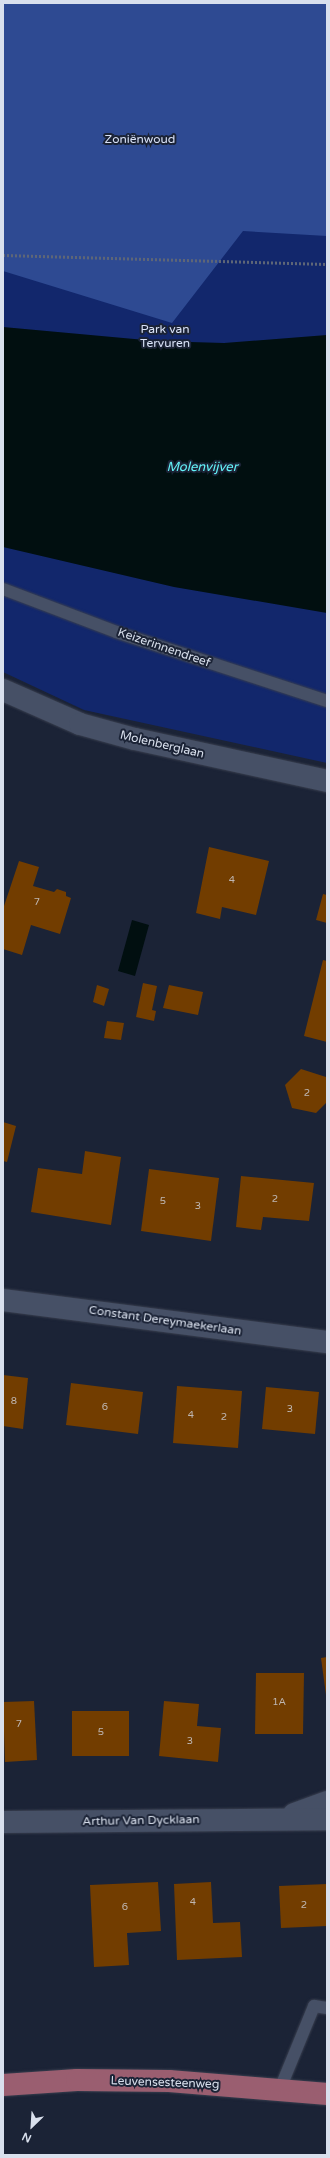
<!DOCTYPE html>
<meta charset="utf-8">
<style>
body{margin:0}
#map{position:relative;width:330px;height:2158px;overflow:hidden;background:#1b2336;font-family:"Varela Round",sans-serif}
div>[style]{position:absolute}
.green>*{inset:0;background:#12276c}
.forest>*{inset:0;background:#2e4a92}
.water>*{inset:0;background:#010f10}
.building>*{inset:0;background:#723d00}
.path>*{height:2.5px;margin-top:-1.25px;transform-origin:0;background:repeating-linear-gradient(90deg,#5e6677 0 2px,transparent 0 4px)}
.roads{filter:drop-shadow(0 0 1px #393f4f) drop-shadow(0 0 1px #393f4f)}
.service>*{height:12px;margin:-6px;padding:0 6px;transform-origin:6px;border-radius:6px;background:#465066}
.minor>*{height:22px;margin:-11px;padding:0 11px;transform-origin:11px;border-radius:11px;background:#465066}
.primary>*{height:22px;margin:-11px;padding:0 11px;transform-origin:11px;border-radius:11px;background:#9a5e70}
span{translate:-50% -50%;white-space:nowrap;text-align:center;line-height:1.15;-webkit-text-stroke:4px #1b2336;paint-order:stroke}
.number-label{font-size:10px;color:#bfb7b2}
.number-label span{-webkit-text-stroke-width:0}
.park-label{font-size:12px;color:#d9e2f7}
.street-label{font-size:12px;color:#d9e0ed}
.water-label{font-size:13px;color:#64f4f9;font-style:italic}
.frame{position:absolute;inset:0;border:4px solid #d9e0ed;pointer-events:none}
.north{position:absolute;left:12px;top:2106px;width:40px;height:40px;-webkit-text-stroke:3px #1b2336;paint-order:stroke;rotate:205deg;font-size:11px;font-weight:700;line-height:16px;text-align:center;color:#d9e0ed}
.north::after{content:'';display:block;margin:auto;width:14px;height:18px;background:#d9e0ed;clip-path:polygon(50% 0,100% 100%,50% 72%,0 100%)}
</style>
<div id="map">
<div class="green">
<i style="clip-path:polygon(3px 3px,327px 3px,327px 763px,84px 710px,3px 672px)"></i>
</div>
<div class="forest">
<i style="clip-path:polygon(3px 3px,327px 3px,327px 236px,243px 231px,172px 323px,3px 271px)"></i>
</div>
<div class="water">
<i style="clip-path:polygon(3px 327px,156px 341px,224px 343px,327px 335px,327px 613px,174px 587px,3px 547px)"></i>
<i style="clip-path:polygon(132px 920px,149px 925px,135px 976px,118px 971px)"></i>
</div>
<div class="building">
<i style="clip-path:polygon(209px 847px,269px 861px,256px 915px,222px 907px,220px 919px,196px 913px)"></i>
<i style="clip-path:polygon(19px 861px,39px 867px,33px 886px,54px 892px,57px 889px,66px 892px,66px 896px,71px 898px,60px 934px,31px 925px,22px 955px,3px 949px,3px 909px)"></i>
<i style="clip-path:polygon(323px 894px,327px 895px,327px 923px,316px 920px)"></i>
<i style="clip-path:polygon(323px 960px,327px 961px,327px 1042px,304px 1036px)"></i>
<i style="clip-path:polygon(143px 983px,157px 986px,152px 1010px,156px 1011px,154px 1021px,136px 1017px)"></i>
<i style="clip-path:polygon(97px 985px,109px 989px,104px 1006px,93px 1002px)"></i>
<i style="clip-path:polygon(169px 985px,203px 992px,198px 1015px,163px 1008px)"></i>
<i style="clip-path:polygon(107px 1021px,124px 1023px,121px 1040px,104px 1038px)"></i>
<i style="clip-path:polygon(301px 1069px,326px 1077px,327px 1102px,316px 1113px,292px 1108px,285px 1085px)"></i>
<i style="clip-path:polygon(3px 1122px,16px 1126px,7px 1162px,3px 1161px)"></i>
<i style="clip-path:polygon(85px 1151px,121px 1157px,111px 1225px,31px 1212px,38px 1168px,82px 1174px)"></i>
<i style="clip-path:polygon(149px 1169px,219px 1178px,211px 1241px,141px 1231px)"></i>
<i style="clip-path:polygon(241px 1176px,314px 1183px,309px 1221px,263px 1217px,261px 1230px,236px 1227px)"></i>
<i style="clip-path:polygon(3px 1375px,28px 1378px,23px 1429px,3px 1426px)"></i>
<i style="clip-path:polygon(71px 1383px,143px 1392px,138px 1434px,66px 1425px)"></i>
<i style="clip-path:polygon(177px 1386px,242px 1391px,238px 1448px,173px 1443px)"></i>
<i style="clip-path:polygon(266px 1387px,319px 1392px,315px 1434px,262px 1429px)"></i>
<i style="clip-path:polygon(327px 1657px,327px 1695px,326px 1695px,321px 1658px)"></i>
<i style="clip-path:polygon(256px 1673px,304px 1673px,303px 1734px,255px 1734px)"></i>
<i style="clip-path:polygon(34px 1701px,37px 1760px,5px 1762px,3px 1702px)"></i>
<i style="clip-path:polygon(164px 1701px,199px 1704px,197px 1726px,221px 1728px,218px 1762px,159px 1756px)"></i>
<i style="clip-path:polygon(72px 1711px,129px 1711px,129px 1756px,72px 1756px)"></i>
<i style="clip-path:polygon(158px 1882px,161px 1931px,127px 1933px,129px 1965px,94px 1967px,90px 1885px)"></i>
<i style="clip-path:polygon(211px 1882px,213px 1923px,240px 1922px,242px 1957px,177px 1960px,174px 1884px)"></i>
<i style="clip-path:polygon(327px 1884px,327px 1926px,281px 1928px,279px 1886px)"></i>
</div>
<div class="path">
<i style="left:3px;top:255px;width:324px;rotate:1.6deg"></i>
</div>
<div class="roads">
<div class="service">
<i style="left:3px;top:589px;width:121px;rotate:20.8deg"></i>
<i style="left:116px;top:632px;width:222px;rotate:18.1deg"></i>
<i style="left:280px;top:2089px;width:90px;rotate:-67.7deg"></i>
<i style="left:314px;top:2006px;width:13px;rotate:9deg"></i>
</div>
<div class="minor">
<i style="left:3px;top:690px;width:84px;rotate:23.8deg"></i>
<i style="left:80px;top:724px;width:57px;rotate:15.3deg"></i>
<i style="left:135px;top:739px;width:197px;rotate:12.3deg"></i>
<i style="left:3px;top:1300px;width:327px;rotate:7.4deg"></i>
<i style="left:294px;top:1814px;width:35px;rotate:-20deg"></i>
<i style="left:3px;top:1822px;width:324px;rotate:-0.5deg"></i>
</div>
<div class="primary">
<i style="left:3px;top:2085px;width:74px;rotate:-3.9deg"></i>
<i style="left:77px;top:2080px;width:92px;rotate:0.6deg"></i>
<i style="left:169px;top:2081px;width:159px;rotate:4.7deg"></i>
</div>
</div>
<div class="number-label">
<span style="left:232px;top:881px">4</span>
<span style="left:37px;top:903px">7</span>
<span style="left:307px;top:1094px">2</span>
<span style="left:275px;top:1200px">2</span>
<span style="left:163px;top:1202px">5</span>
<span style="left:198px;top:1207px">3</span>
<span style="left:14px;top:1402px">8</span>
<span style="left:105px;top:1408px">6</span>
<span style="left:290px;top:1410px">3</span>
<span style="left:191px;top:1416px">4</span>
<span style="left:224px;top:1418px">2</span>
<span style="left:279px;top:1703px">1A</span>
<span style="left:19px;top:1725px">7</span>
<span style="left:101px;top:1733px">5</span>
<span style="left:190px;top:1742px">3</span>
<span style="left:193px;top:1903px">4</span>
<span style="left:304px;top:1906px">2</span>
<span style="left:125px;top:1908px">6</span>
</div>
<div class="park-label">
<span style="left:140px;top:140px">Zoniënwoud</span>
<span style="left:165px;top:337px">Park van<br>Tervuren</span>
</div>
<div class="street-label">
<span style="left:164px;top:648px;rotate:19deg">Keizerinnendreef</span>
<span style="left:162px;top:745px;rotate:13deg">Molenberglaan</span>
<span style="left:165px;top:1321px;rotate:8deg">Constant Dereymaekerlaan</span>
<span style="left:141px;top:1821px;rotate:-1deg">Arthur Van Dycklaan</span>
<span style="left:165px;top:2083px;rotate:2deg">Leuvensesteenweg</span>
</div>
<div class="water-label">
<span style="left:202px;top:467px">Molenvijver</span>
</div>
<div class="frame"></div>
<div class="north">N</div>
</div>
